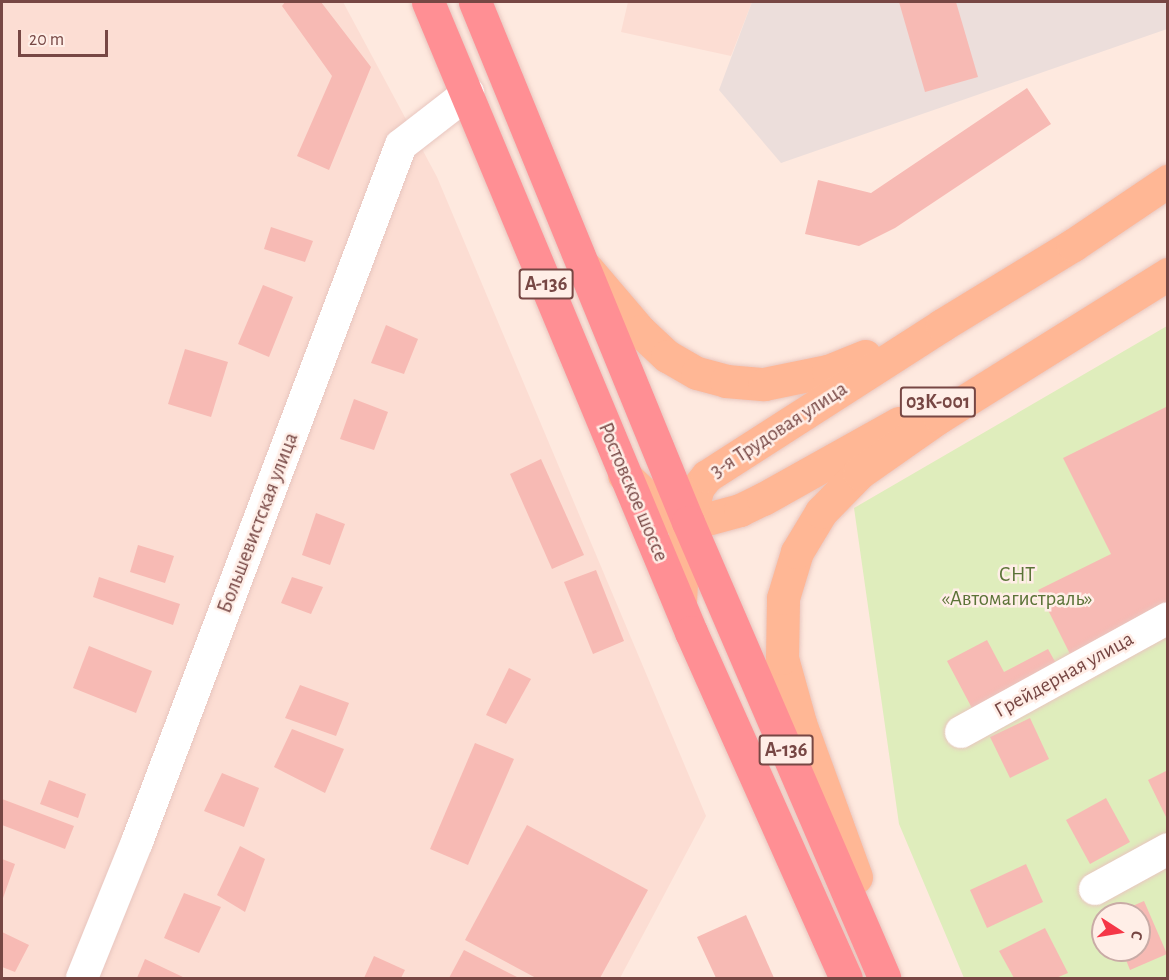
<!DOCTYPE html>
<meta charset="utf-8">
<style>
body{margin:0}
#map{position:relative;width:1169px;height:980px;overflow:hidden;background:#fee9df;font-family:"Alegreya Sans",sans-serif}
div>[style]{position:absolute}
.residential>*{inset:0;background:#fcddd3}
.industrial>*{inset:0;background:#ecdedb}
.green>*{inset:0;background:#dfedbc}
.building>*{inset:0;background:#f7bab4}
.roads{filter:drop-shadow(0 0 2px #e8c6bf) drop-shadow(0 0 2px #e8c6bf)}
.street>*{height:32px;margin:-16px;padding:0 16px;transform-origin:16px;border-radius:16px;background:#fff}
.primary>*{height:33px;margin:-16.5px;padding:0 16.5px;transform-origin:16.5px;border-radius:16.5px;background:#ffb795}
.highway>*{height:33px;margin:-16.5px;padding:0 16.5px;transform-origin:16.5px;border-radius:16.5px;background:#ff8f94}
span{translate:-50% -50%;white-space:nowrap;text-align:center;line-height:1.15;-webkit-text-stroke:5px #ffeee7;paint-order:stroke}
.shield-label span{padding:2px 4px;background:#ffeee7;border:2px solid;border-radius:4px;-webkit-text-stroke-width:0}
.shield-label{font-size:20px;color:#774744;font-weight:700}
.street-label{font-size:21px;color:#774744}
.park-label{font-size:21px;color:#5b7337}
.frame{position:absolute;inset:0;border:3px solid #774744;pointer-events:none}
.north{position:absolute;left:1091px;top:902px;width:60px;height:60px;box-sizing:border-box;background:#ffeee7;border:2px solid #c9aba6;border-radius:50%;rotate:102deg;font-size:16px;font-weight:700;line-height:24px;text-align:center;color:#774744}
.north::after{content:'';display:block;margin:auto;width:21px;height:27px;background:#f53747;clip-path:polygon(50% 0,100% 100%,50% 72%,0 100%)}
.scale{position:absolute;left:18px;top:30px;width:90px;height:27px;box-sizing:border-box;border:3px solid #774744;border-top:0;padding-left:8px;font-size:18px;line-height:21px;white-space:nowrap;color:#774744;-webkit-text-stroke:4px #ffeee7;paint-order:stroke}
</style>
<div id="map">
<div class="residential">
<i style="clip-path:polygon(2px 2px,343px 2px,437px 177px,706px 816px,620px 978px,2px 978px)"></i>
<i style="clip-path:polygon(628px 2px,752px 2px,731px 56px,621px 32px)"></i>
</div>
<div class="industrial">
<i style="clip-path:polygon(752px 2px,1167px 2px,1167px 29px,781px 163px,719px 90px)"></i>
</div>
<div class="green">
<i style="clip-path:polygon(evenodd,1167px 326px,1167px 978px,964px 978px,899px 824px,854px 508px,1167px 326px,1103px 914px,1139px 914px,1139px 950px,1103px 950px,1103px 914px)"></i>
</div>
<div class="building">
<i style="clip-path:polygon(285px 2px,321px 2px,371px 67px,329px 170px,297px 156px,332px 76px,282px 6px)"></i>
<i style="clip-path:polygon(899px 2px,956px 2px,978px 77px,925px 92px)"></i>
<i style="clip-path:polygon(1027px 88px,1051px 124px,895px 228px,859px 246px,805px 234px,818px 180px,871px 193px)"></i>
<i style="clip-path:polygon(271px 227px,313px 241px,305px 262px,264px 249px)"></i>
<i style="clip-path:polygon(263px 285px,293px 297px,269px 357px,238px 344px)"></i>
<i style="clip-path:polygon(386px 325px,418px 339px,404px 374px,371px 363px)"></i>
<i style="clip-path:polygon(185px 349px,228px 362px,211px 417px,168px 404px)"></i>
<i style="clip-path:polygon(354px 399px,388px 412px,374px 450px,340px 439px)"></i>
<i style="clip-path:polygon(1168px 406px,1168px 604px,1070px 654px,1038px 590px,1111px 554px,1063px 458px)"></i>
<i style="clip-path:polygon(541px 459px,584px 555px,552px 569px,510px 474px)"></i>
<i style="clip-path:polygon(316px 513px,345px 524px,330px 565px,302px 555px)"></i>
<i style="clip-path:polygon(138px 545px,174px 556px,165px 583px,130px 572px)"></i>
<i style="clip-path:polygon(596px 570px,624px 641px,593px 654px,564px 582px)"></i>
<i style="clip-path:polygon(99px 577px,180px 604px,173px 625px,93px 597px)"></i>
<i style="clip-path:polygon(292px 577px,323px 587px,311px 614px,281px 603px)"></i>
<i style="clip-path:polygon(987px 640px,1004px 672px,1048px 649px,1058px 667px,974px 712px,947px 661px)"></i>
<i style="clip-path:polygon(89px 646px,152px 671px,136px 713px,73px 688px)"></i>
<i style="clip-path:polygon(509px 668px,531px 679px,506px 724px,486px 715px)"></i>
<i style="clip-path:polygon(300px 685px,349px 703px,336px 736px,285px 718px)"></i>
<i style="clip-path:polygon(1030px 718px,1049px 759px,1010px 778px,990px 737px)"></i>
<i style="clip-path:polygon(292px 729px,344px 749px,325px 793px,274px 767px)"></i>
<i style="clip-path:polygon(475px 743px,514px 759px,468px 865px,430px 849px)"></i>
<i style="clip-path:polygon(1168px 770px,1168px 821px,1148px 780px)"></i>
<i style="clip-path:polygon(222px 773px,259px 788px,244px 827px,204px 811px)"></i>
<i style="clip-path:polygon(49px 780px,86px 794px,78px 818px,40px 804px)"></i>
<i style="clip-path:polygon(1106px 798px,1130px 842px,1090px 864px,1066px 820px)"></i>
<i style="clip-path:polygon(2px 799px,74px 826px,65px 849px,2px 825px)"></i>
<i style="clip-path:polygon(527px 825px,648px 890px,600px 978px,536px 978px,465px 940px)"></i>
<i style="clip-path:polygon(240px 846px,265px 859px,245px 912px,217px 895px)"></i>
<i style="clip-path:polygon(2px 859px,15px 864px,2px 901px)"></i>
<i style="clip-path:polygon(1026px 864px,1043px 902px,987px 928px,970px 890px)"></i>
<i style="clip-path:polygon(184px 893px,221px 907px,199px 953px,164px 938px)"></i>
<i style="clip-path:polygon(1144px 901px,1167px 954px,1130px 970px,1122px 950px,1139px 950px,1139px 914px,1114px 914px)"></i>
<i style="clip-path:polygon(746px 915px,774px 978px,716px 978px,697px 937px)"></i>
<i style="clip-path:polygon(1045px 928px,1068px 973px,1056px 978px,1014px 978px,999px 951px)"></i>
<i style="clip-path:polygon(2px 932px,29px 945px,15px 972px,2px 967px)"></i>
<i style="clip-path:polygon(464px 950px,519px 978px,449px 978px)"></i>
<i style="clip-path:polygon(374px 956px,405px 970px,401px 978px,364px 978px)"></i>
<i style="clip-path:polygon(145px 959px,185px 978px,137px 978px)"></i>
</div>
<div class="roads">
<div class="street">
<i style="left:961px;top:732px;width:236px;rotate:-28.8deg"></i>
<i style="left:1095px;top:889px;width:83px;rotate:-28.7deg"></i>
<i style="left:82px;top:978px;width:147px;rotate:-68deg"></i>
<i style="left:137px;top:842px;width:745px;rotate:-69.26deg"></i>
<i style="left:401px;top:145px;width:85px;rotate:-37.8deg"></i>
</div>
<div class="primary">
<i style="left:587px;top:269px;width:82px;rotate:49.5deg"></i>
<i style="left:640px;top:331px;width:37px;rotate:43deg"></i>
<i style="left:667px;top:356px;width:34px;rotate:30deg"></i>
<i style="left:697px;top:373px;width:30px;rotate:15deg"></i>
<i style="left:726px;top:381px;width:38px;rotate:5deg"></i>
<i style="left:764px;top:384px;width:65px;rotate:-11.5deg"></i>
<i style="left:828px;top:371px;width:40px;rotate:-22deg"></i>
<i style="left:624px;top:475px;width:42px;rotate:43.1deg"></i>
<i style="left:655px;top:504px;width:21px;rotate:37deg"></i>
<i style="left:672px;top:517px;width:17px;rotate:17deg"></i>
<i style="left:688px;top:522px;width:15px;rotate:-8deg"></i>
<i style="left:703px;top:520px;width:38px;rotate:-15deg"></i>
<i style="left:740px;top:510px;width:25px;rotate:-26deg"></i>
<i style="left:763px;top:499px;width:156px;rotate:-29.2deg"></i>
<i style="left:680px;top:602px;width:58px;rotate:-87deg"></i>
<i style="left:683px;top:544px;width:59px;rotate:-75.3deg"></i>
<i style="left:698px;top:487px;width:14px;rotate:-51deg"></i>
<i style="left:707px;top:476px;width:279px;rotate:-32.7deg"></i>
<i style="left:942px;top:325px;width:153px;rotate:-31.4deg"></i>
<i style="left:1073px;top:245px;width:115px;rotate:-34deg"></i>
<i style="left:856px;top:877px;width:164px;rotate:-110deg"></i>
<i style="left:800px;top:723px;width:67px;rotate:-105.5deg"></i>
<i style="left:782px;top:658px;width:60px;rotate:-89deg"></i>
<i style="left:783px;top:598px;width:48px;rotate:-73.1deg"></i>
<i style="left:797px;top:552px;width:47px;rotate:-59deg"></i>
<i style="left:821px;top:512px;width:54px;rotate:-45.7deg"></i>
<i style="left:859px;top:473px;width:98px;rotate:-35deg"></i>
<i style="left:939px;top:417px;width:270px;rotate:-32deg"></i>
</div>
<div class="highway">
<i style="left:428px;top:2px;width:683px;rotate:67.34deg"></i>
<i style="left:691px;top:632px;width:379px;rotate:65.9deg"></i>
<i style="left:475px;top:2px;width:562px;rotate:67.73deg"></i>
<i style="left:688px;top:522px;width:496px;rotate:66.7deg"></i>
</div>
</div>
<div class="shield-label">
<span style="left:546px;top:284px">А-136</span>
<span style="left:938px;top:402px">03К-001</span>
<span style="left:786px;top:750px">А-136</span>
</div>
<div class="street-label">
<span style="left:779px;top:430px;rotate:-33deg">3-я Трудовая улица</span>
<span style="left:633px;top:492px;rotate:67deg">Ростовское шоссе</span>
<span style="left:258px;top:523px;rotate:-69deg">Большевистская улица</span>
<span style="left:1064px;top:675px;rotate:-29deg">Грейдерная улица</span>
</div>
<div class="park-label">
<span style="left:1017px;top:587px">СНТ<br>«Автомагистраль»</span>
</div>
<div class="frame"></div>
<div class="north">С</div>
<div class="scale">20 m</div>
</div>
